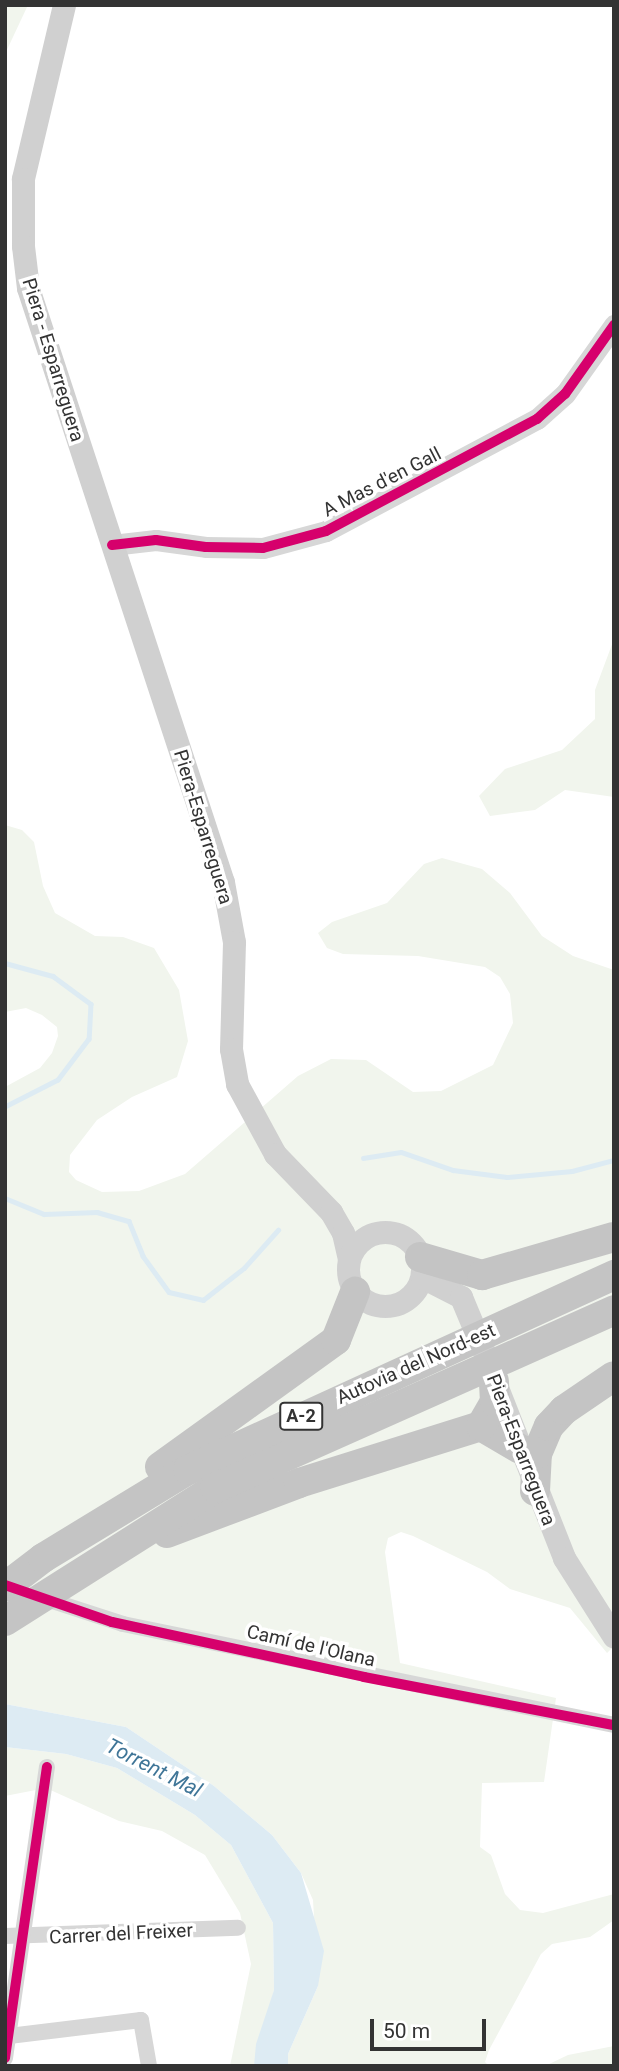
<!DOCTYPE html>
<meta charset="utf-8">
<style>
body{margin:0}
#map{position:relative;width:619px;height:2071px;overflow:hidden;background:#fff;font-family:Roboto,sans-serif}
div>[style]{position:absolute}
.green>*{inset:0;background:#f1f5ed}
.water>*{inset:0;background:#ddebf3}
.stream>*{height:4.5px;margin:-2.25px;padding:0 2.25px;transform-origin:2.25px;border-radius:2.25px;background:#ddebf3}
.minor>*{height:16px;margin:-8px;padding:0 8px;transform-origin:8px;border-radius:8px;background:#d7d7d7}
.tertiary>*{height:21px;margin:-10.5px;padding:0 10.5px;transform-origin:10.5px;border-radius:10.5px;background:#d7d7d7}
.secondary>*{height:23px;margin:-11.5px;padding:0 11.5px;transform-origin:11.5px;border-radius:11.5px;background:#d0d0d0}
.secondary>.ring{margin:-11.5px;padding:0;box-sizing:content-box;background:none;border:23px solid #d0d0d0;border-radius:50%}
.motorway>*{height:30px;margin:-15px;padding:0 15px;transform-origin:15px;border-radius:15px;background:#c4c4c4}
.cycleway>*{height:10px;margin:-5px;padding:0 5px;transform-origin:5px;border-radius:5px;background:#d6006c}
span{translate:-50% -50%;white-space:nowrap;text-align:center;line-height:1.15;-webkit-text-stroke:7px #fff;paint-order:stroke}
.shield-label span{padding:2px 5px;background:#fff;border:2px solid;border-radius:5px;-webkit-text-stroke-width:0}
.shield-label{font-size:18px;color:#333;font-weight:700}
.street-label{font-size:19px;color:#333}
.water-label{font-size:21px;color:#3f7597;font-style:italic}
.frame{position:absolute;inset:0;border:7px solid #333;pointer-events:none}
.scale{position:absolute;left:370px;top:2019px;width:116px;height:32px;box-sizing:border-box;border:4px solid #333;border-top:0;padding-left:9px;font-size:21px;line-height:24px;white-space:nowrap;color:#333;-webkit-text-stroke:5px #fff;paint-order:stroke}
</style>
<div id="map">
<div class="green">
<i style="clip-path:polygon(5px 5px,28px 5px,5px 54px)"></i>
<i style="clip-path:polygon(614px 639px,614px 797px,565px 790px,535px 810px,490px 816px,479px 796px,505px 769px,562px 750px,595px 719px,595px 690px)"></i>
<i style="clip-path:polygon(5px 825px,22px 830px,34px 842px,43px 886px,55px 913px,95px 936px,123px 937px,154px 948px,179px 990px,188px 1041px,177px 1077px,132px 1097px,97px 1120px,70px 1155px,69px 1172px,76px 1180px,102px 1192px,139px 1191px,185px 1174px,298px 1076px,331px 1059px,366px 1060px,413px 1092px,441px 1091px,493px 1065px,513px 1023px,510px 994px,500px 977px,485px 967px,418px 956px,343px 954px,327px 948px,318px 933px,332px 922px,387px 903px,424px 864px,442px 858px,482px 869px,510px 893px,542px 936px,573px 956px,614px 970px,614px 1646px,607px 1653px,570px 1608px,510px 1589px,487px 1572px,413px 1536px,401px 1532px,388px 1538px,385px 1552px,400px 1663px,556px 1698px,544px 1782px,482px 1783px,480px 1847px,491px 1855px,505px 1894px,520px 1910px,543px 1913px,614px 1894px,614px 1920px,590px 1937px,552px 1944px,541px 1954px,489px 2050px,485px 2062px,489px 2066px,288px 2066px,288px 2054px,318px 1986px,313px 1900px,301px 1873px,272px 1835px,214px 1786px,126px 1727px,5px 1704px,5px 1087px,40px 1068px,52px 1053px,58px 1036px,57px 1027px,42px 1015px,26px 1008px,5px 1012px)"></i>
<i style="clip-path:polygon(5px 1747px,66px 1754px,117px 1768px,195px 1815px,231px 1845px,273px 1923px,274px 1990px,254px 2066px,230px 2066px,251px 1964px,240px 1913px,205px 1855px,162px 1831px,119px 1821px,46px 1788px,5px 1796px)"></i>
<i style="clip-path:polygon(614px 2046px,614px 2066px,545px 2066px,568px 2055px)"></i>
</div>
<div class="water">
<i style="clip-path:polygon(5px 1704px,126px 1727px,214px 1786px,272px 1835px,301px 1873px,324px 1951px,318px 1986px,288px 2054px,288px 2066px,254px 2066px,256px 2044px,274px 1990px,273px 1923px,231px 1845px,195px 1815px,117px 1768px,66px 1754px,5px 1747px)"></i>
</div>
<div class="stream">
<i style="left:5px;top:963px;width:50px;rotate:15.2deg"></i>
<i style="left:53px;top:976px;width:47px;rotate:36.4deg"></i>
<i style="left:91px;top:1004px;width:35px;rotate:93deg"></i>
<i style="left:89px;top:1039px;width:51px;rotate:127.1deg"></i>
<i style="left:58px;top:1080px;width:59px;rotate:153deg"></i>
<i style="left:363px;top:1158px;width:38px;rotate:-9deg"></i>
<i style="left:401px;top:1152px;width:55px;rotate:19.1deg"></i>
<i style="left:453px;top:1170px;width:54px;rotate:7.4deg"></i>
<i style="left:507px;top:1177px;width:65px;rotate:-5.3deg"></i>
<i style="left:572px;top:1171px;width:43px;rotate:-14.7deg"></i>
<i style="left:5px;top:1198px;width:42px;rotate:22.3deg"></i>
<i style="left:44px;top:1214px;width:53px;rotate:-2.2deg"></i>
<i style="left:97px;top:1212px;width:33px;rotate:16deg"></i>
<i style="left:129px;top:1221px;width:38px;rotate:68deg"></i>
<i style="left:143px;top:1256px;width:44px;rotate:54.2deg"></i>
<i style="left:169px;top:1292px;width:35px;rotate:13deg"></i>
<i style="left:203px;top:1300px;width:52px;rotate:-38deg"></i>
<i style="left:244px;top:1268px;width:51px;rotate:-48.2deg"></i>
</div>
<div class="minor">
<i style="left:40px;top:1597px;width:87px;rotate:18deg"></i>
<i style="left:123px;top:1624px;width:501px;rotate:11.62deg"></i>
<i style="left:5px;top:1936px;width:233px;rotate:-2deg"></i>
<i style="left:9px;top:2036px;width:133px;rotate:-6.9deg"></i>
<i style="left:141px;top:2020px;width:47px;rotate:80.1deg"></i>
<i style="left:5px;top:2058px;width:294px;rotate:-81.8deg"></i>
</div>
<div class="tertiary">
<i style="left:112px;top:545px;width:44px;rotate:-6.5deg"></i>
<i style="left:156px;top:540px;width:50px;rotate:8deg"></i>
<i style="left:206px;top:547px;width:57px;rotate:1deg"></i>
<i style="left:263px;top:548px;width:65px;rotate:-15.1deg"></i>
<i style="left:326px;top:531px;width:239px;rotate:-28deg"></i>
<i style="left:537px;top:419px;width:38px;rotate:-42deg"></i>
<i style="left:565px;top:394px;width:85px;rotate:-54.6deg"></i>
</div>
<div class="secondary">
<i style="left:64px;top:5px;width:179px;rotate:103.3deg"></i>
<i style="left:23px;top:179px;width:67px;rotate:90deg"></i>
<i style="left:23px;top:246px;width:42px;rotate:83.2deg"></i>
<i style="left:28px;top:288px;width:625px;rotate:71.83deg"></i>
<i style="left:223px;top:882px;width:61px;rotate:79.6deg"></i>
<i style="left:234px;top:942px;width:107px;rotate:91.6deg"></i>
<i style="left:231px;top:1049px;width:36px;rotate:80deg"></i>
<i style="left:237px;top:1084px;width:80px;rotate:61.5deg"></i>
<i style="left:275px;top:1154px;width:81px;rotate:46deg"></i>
<i style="left:331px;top:1212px;width:24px;rotate:60deg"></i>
<i style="left:343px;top:1233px;width:26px;rotate:77deg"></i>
<i class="ring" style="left:348px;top:1232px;width:51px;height:51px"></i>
<i style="left:422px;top:1277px;width:44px;rotate:27.1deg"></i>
<i style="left:461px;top:1297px;width:60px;rotate:67.3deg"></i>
<i style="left:496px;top:1385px;width:186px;rotate:68.5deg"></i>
<i style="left:564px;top:1558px;width:93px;rotate:57.7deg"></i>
</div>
<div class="motorway">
<i style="left:420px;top:1257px;width:65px;rotate:16.2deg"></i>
<i style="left:482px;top:1275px;width:137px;rotate:-16.1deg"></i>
<i style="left:481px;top:1426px;width:45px;rotate:30.5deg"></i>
<i style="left:160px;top:1467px;width:217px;rotate:-35.8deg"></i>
<i style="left:336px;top:1340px;width:52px;rotate:-68.4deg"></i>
<i style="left:535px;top:1491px;width:37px;rotate:-87deg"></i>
<i style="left:537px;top:1454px;width:30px;rotate:-67deg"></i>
<i style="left:549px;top:1426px;width:22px;rotate:-47deg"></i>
<i style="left:564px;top:1410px;width:60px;rotate:-34.2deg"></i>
<i style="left:167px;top:1533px;width:141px;rotate:-20.7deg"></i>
<i style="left:299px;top:1483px;width:191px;rotate:-17.4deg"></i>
<i style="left:481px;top:1426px;width:28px;rotate:-60deg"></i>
<i style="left:495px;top:1402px;width:21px;rotate:-93deg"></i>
<i style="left:5px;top:1587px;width:48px;rotate:-37.3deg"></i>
<i style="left:43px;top:1558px;width:170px;rotate:-31.3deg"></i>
<i style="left:188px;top:1470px;width:469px;rotate:-24.6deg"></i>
<i style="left:5px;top:1621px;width:249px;rotate:-32.3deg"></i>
<i style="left:215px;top:1488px;width:437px;rotate:-24deg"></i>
</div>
<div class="cycleway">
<i style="left:112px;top:545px;width:44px;rotate:-6.5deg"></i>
<i style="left:156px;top:540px;width:50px;rotate:8deg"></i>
<i style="left:206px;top:547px;width:57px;rotate:1deg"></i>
<i style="left:263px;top:548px;width:65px;rotate:-15.1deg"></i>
<i style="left:326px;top:531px;width:239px;rotate:-28deg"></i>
<i style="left:537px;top:419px;width:38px;rotate:-42deg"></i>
<i style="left:565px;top:394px;width:85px;rotate:-54.6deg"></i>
<i style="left:5px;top:1585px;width:113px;rotate:19.1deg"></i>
<i style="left:112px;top:1622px;width:258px;rotate:12.3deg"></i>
<i style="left:364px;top:1677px;width:255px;rotate:10.9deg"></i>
<i style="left:5px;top:2058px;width:294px;rotate:-81.8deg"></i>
</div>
<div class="shield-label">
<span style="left:301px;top:1416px">A-2</span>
</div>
<div class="street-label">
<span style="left:53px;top:360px;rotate:73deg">Piera - Esparreguera</span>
<span style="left:382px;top:482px;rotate:-27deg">A Mas d'en Gall</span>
<span style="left:203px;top:827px;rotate:73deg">Piera-Esparreguera</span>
<span style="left:416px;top:1364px;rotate:-24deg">Autovia del Nord-est</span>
<span style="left:521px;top:1450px;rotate:69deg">Piera-Esparreguera</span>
<span style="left:311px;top:1646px;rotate:13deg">Camí de l'Olana</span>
<span style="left:121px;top:1934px;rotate:-3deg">Carrer del Freixer</span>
</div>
<div class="water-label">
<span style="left:154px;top:1768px;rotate:27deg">Torrent Mal</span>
</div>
<div class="frame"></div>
<div class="scale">50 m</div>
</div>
